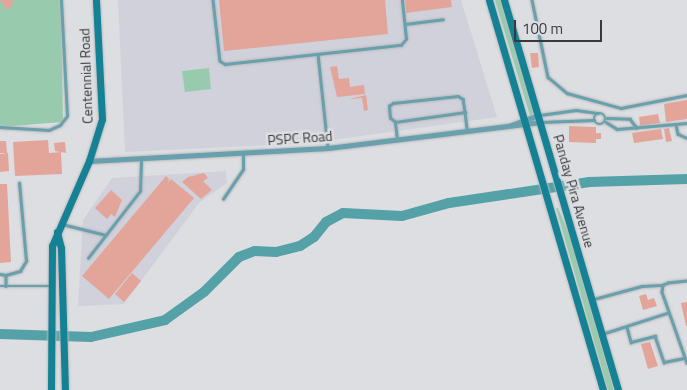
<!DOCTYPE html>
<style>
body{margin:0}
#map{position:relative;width:687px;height:390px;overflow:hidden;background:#dddee1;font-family:"Titillium Web",sans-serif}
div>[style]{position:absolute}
.built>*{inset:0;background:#d0d1db}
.green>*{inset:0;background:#98cbad}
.river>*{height:10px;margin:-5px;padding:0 5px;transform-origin:5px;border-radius:5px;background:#54a1a7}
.building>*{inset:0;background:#e3a499}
.roads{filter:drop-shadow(0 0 1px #b9babc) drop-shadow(0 0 1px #b9babc)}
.lane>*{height:2.5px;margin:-1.25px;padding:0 1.25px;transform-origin:1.25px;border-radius:1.25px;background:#68a0ad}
.lane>.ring{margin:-1.25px;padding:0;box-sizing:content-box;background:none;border:2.5px solid #68a0ad;border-radius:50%}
.street>*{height:5px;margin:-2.5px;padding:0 2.5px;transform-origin:2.5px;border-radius:2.5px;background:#68a0ad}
.secondary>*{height:7px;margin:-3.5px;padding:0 3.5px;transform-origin:3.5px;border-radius:3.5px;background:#158194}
span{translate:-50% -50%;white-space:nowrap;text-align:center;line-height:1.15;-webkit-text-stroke:5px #dddee1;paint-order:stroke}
.street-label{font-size:14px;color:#39393b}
.scale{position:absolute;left:514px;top:20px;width:88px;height:22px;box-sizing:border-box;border:2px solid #39393b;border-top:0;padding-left:6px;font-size:15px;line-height:18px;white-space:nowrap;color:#39393b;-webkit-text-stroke:4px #dddee1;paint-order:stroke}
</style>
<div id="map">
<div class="built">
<i style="clip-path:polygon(118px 0,461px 0,497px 117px,311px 143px,125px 152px)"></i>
<i style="clip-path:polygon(226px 171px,227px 183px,199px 203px,124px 304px,78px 306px,83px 220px,112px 178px)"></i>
</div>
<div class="green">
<i style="clip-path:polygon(0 0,61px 0,63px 122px,0 127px)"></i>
<i style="clip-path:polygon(495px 0,502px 0,534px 113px,530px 116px)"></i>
<i style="clip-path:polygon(209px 68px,211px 89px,185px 92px,182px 71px)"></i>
<i style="clip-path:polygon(556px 208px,558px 208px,570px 236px,614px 390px,608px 390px)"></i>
</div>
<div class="river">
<i style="left:0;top:334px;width:91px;rotate:1.9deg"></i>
<i style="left:91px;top:337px;width:76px;rotate:-12.9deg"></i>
<i style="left:165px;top:320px;width:48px;rotate:-35.7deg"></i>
<i style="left:204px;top:292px;width:49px;rotate:-45deg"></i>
<i style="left:239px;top:257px;width:17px;rotate:-21deg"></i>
<i style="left:255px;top:251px;width:21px;rotate:3deg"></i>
<i style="left:276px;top:252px;width:25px;rotate:-14deg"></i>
<i style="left:300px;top:246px;width:17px;rotate:-33deg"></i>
<i style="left:314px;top:237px;width:19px;rotate:-51deg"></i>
<i style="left:326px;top:222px;width:19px;rotate:-28deg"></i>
<i style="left:343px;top:213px;width:59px;rotate:2.9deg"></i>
<i style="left:402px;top:216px;width:49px;rotate:-15.5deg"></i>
<i style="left:449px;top:203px;width:142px;rotate:-8.5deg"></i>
<i style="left:589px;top:182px;width:98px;rotate:-1.8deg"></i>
</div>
<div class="building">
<i style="clip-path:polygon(0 0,11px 0,14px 3px,7px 10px)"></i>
<i style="clip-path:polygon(219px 0,385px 0,388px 34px,224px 51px)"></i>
<i style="clip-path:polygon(405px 0,451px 0,452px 7px,406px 13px)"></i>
<i style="clip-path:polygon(530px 53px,538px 53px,539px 67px,532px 68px)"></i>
<i style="clip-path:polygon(337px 66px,339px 79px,349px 78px,350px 87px,364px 85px,365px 94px,337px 97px,330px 67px)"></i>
<i style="clip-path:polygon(366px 95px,368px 110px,364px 111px,362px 98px,349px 99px)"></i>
<i style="clip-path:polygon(687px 100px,687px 119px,666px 122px,664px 104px)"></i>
<i style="clip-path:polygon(658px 114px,660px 123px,640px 126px,639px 117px)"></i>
<i style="clip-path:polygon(569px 126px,596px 127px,596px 133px,601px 133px,601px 139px,596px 139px,596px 143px,569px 142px)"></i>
<i style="clip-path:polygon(669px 128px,672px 141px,666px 142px,664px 129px)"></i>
<i style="clip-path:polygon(661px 129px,663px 139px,634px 143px,632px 133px)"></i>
<i style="clip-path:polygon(48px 140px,49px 153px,61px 152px,62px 174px,15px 176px,13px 142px)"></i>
<i style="clip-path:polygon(0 141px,6px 141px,7px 153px,0 153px)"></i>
<i style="clip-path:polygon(65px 142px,66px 153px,55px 151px,54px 143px)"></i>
<i style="clip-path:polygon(8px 153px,9px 171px,0 172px,0 154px)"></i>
<i style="clip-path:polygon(204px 173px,208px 178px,203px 181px,212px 190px,201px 199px,182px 182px,188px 177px)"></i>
<i style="clip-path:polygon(166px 176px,169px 179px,168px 183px,171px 179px,194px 198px,109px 299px,82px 276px)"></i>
<i style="clip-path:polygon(0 184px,7px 184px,11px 262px,0 263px)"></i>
<i style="clip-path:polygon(111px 190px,122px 200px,115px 217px,111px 214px,107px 219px,95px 208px)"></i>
<i style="clip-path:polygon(132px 273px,141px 281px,124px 302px,115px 294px)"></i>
<i style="clip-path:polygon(646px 294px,648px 300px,654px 298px,657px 306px,643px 310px,639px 296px)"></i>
<i style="clip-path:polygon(687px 302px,687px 326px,686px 326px,681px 303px)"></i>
<i style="clip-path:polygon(650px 342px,658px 366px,648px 369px,641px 344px)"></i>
</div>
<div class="roads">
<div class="lane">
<i style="left:213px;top:0;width:61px;rotate:83.5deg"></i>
<i style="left:220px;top:61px;width:6px;rotate:31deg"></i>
<i style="left:225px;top:64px;width:177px;rotate:-6.2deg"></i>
<i style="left:401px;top:45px;width:8px;rotate:-50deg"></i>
<i style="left:406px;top:39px;width:39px;rotate:-96deg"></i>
<i style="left:532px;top:0;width:79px;rotate:78.3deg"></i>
<i style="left:548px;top:77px;width:25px;rotate:40deg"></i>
<i style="left:567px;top:93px;width:56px;rotate:15.5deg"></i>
<i style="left:621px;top:108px;width:67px;rotate:-11.1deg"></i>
<i style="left:405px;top:24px;width:38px;rotate:-7deg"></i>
<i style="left:318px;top:54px;width:94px;rotate:83.9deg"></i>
<i class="ring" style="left:594px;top:113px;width:9.5px;height:9.5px"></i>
<i style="left:540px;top:115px;width:36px;rotate:-8deg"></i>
<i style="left:576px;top:110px;width:22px;rotate:8deg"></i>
<i style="left:607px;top:118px;width:23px;rotate:2deg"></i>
<i style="left:630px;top:119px;width:11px;rotate:52deg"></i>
<i style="left:395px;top:122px;width:6px;rotate:-141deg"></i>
<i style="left:390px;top:118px;width:12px;rotate:-95deg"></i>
<i style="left:389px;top:106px;width:5px;rotate:-37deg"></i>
<i style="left:393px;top:103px;width:65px;rotate:-6.1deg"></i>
<i style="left:458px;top:96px;width:6px;rotate:31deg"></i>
<i style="left:463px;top:99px;width:13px;rotate:81deg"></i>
<i style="left:541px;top:122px;width:53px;rotate:-2.2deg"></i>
<i style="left:606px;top:122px;width:13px;rotate:32deg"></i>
<i style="left:617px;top:129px;width:70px;rotate:-4.9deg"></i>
<i style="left:676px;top:124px;width:10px;rotate:79deg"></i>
<i style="left:678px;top:134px;width:10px;rotate:24deg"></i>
<i style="left:0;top:127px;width:49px;rotate:3.5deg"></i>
<i style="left:49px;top:130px;width:12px;rotate:-24deg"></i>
<i style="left:60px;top:125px;width:11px;rotate:-52deg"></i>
<i style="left:67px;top:116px;width:116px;rotate:-93deg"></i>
<i style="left:397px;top:139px;width:17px;rotate:-97deg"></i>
<i style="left:395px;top:122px;width:71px;rotate:-8.1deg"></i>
<i style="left:465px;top:112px;width:17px;rotate:83deg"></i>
<i style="left:223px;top:199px;width:36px;rotate:-56deg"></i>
<i style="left:243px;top:169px;width:16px;rotate:-90deg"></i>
<i style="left:62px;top:224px;width:45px;rotate:14deg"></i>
<i style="left:88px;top:258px;width:85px;rotate:-52.2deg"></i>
<i style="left:140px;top:191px;width:31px;rotate:-88deg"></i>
<i style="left:0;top:274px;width:6px;rotate:9deg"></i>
<i style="left:6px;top:275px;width:11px;rotate:90deg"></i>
<i style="left:6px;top:275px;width:15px;rotate:-16deg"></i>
<i style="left:20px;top:271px;width:12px;rotate:-59deg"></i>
<i style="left:26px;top:261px;width:78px;rotate:-95.1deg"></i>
<i style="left:687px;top:281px;width:19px;rotate:174deg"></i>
<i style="left:668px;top:283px;width:5px;rotate:158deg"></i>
<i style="left:663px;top:285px;width:7px;rotate:98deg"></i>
<i style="left:662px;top:292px;width:75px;rotate:70.6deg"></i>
<i style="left:0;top:286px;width:50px"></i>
<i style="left:594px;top:299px;width:50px;rotate:-15.2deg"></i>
<i style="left:642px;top:286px;width:21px;rotate:-3deg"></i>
<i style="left:627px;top:327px;width:16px;rotate:75deg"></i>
<i style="left:631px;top:342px;width:25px;rotate:-14deg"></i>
<i style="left:655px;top:336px;width:28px;rotate:71deg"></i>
<i style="left:664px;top:362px;width:20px;rotate:-11deg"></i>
<i style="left:602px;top:334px;width:68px;rotate:-17.9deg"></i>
</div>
<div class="street">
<i style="left:511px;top:125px;width:29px;rotate:-20deg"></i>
<i style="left:89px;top:161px;width:239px;rotate:-3.1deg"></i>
<i style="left:328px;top:148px;width:214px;rotate:-7deg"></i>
</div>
<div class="secondary">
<i style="left:489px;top:0;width:406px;rotate:73.7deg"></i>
<i style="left:504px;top:0;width:406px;rotate:73.7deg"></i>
<i style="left:57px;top:232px;width:16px;rotate:76deg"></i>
<i style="left:61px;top:248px;width:142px;rotate:88.4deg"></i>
<i style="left:51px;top:390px;width:144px;rotate:-89.6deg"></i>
<i style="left:52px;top:246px;width:93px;rotate:-66.5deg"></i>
<i style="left:89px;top:161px;width:44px;rotate:-72.8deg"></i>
<i style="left:102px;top:119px;width:119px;rotate:-92.9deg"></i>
</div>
</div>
<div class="street-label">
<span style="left:86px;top:76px;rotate:-92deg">Centennial Road</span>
<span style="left:300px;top:138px;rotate:-4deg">PSPC Road</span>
<span style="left:574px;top:191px;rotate:74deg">Panday Pira Avenue</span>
</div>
<div class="scale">100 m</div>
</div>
